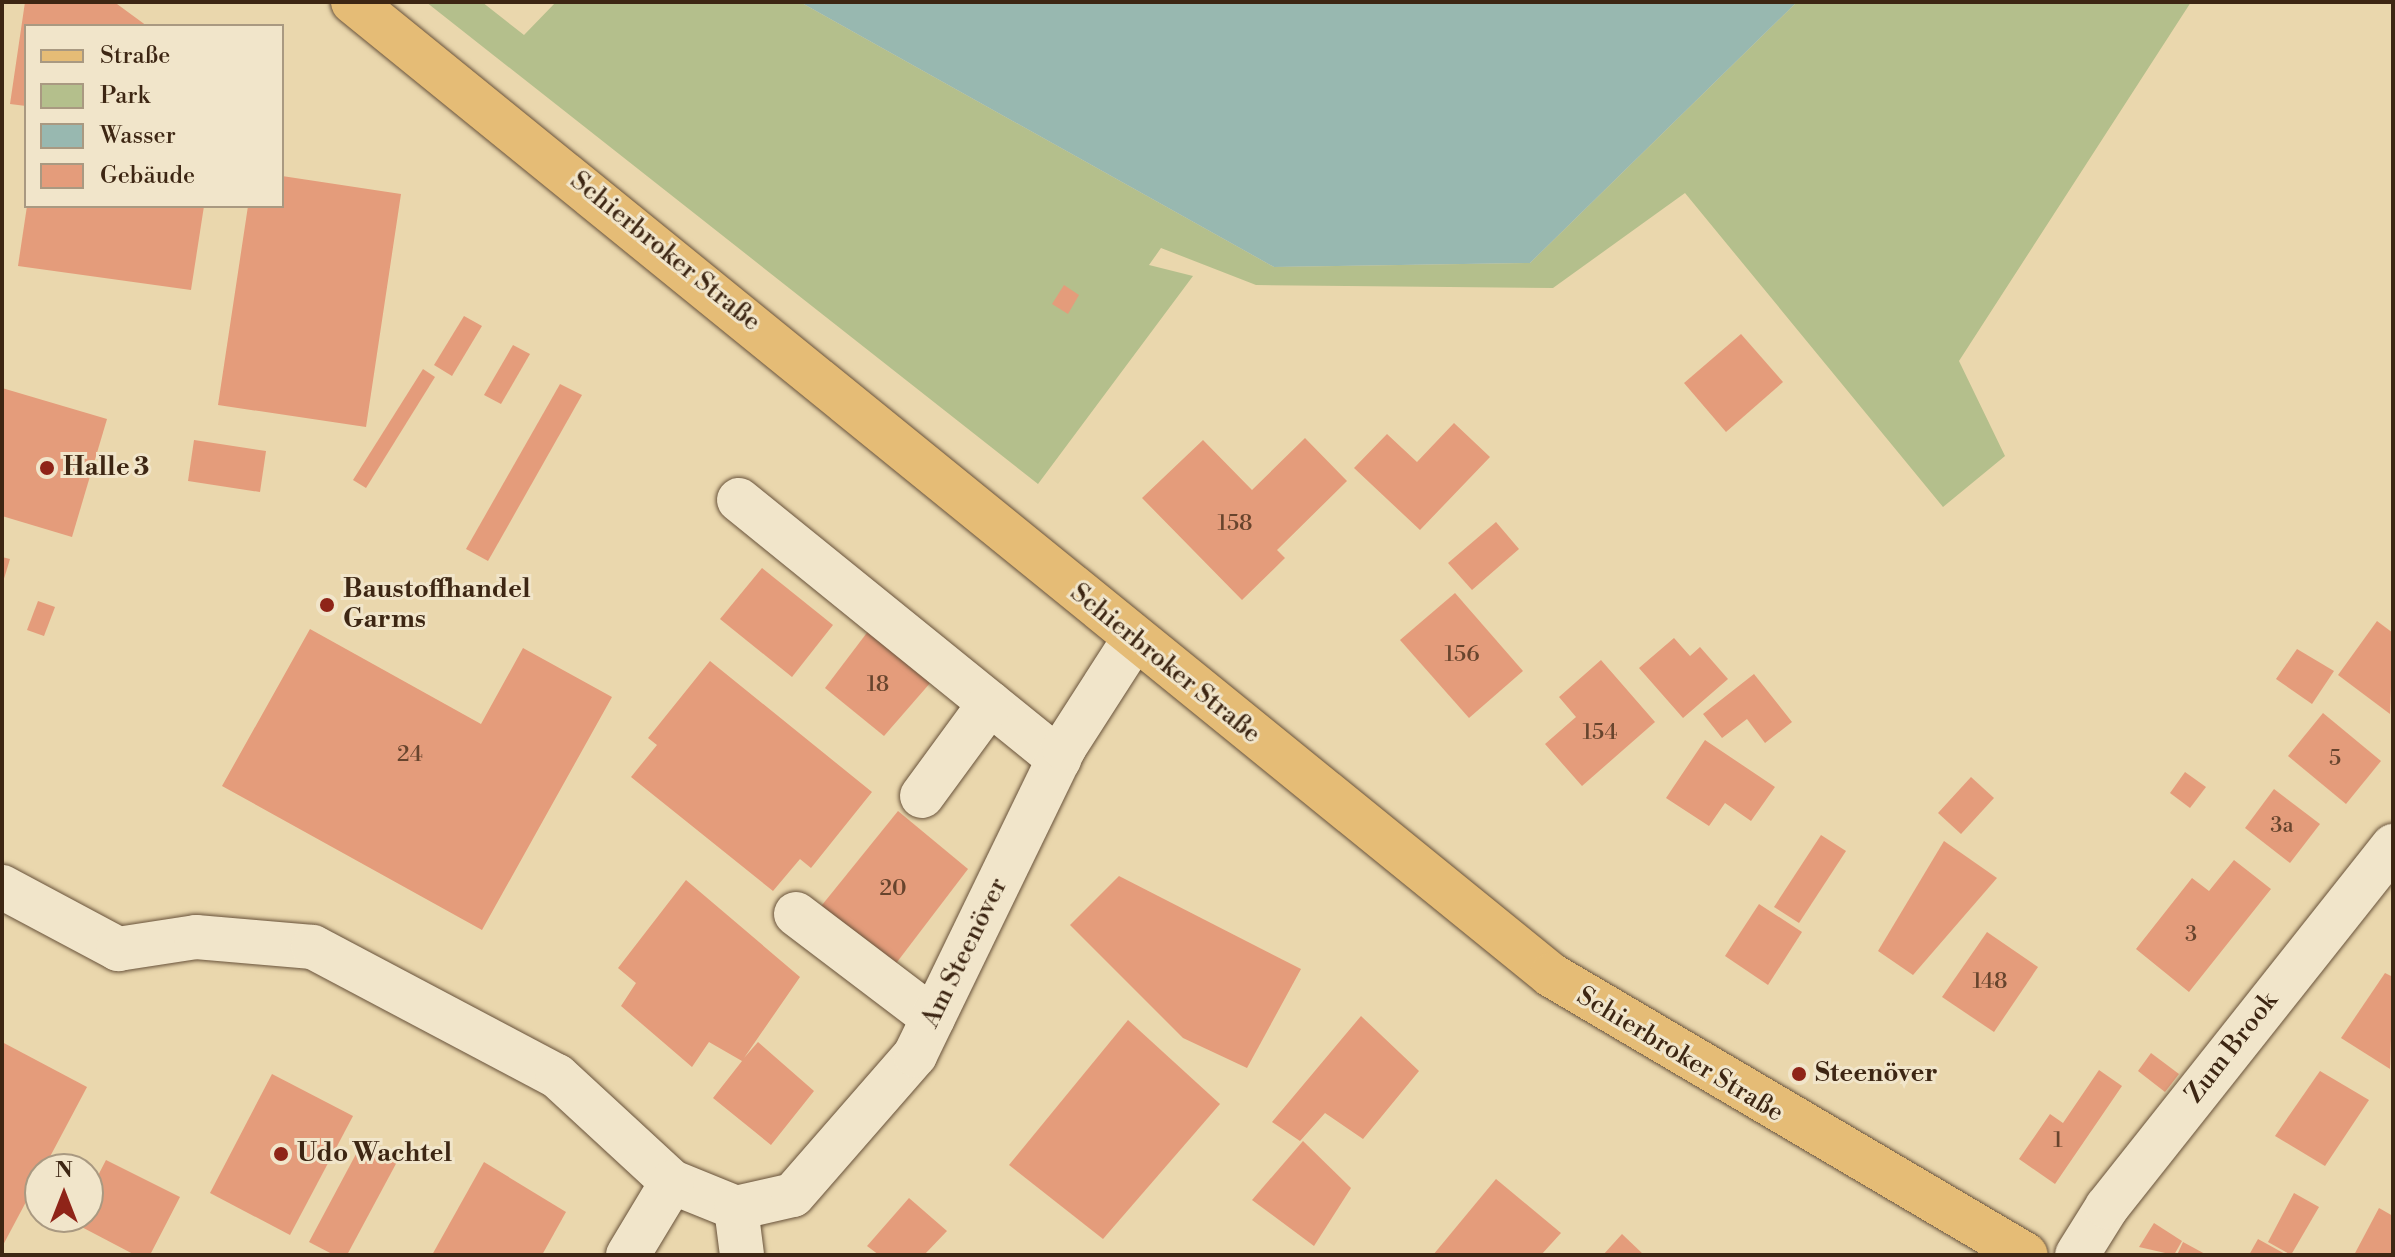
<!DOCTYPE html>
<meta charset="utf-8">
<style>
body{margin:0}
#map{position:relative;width:2395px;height:1257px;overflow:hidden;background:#ead7ad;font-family:"Libre Bodoni",serif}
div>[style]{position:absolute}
.green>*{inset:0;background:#b4bf8c}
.water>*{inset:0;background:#98b8b0}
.building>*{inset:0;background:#e49c7b}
.roads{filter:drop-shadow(0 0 2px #68523a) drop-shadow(0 0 2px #68523a)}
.minor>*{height:44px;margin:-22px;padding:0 22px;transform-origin:22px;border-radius:22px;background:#f1e5ca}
.major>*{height:44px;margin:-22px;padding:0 22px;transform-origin:22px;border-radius:22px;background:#e5bc76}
.dots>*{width:22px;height:22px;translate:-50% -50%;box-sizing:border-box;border:4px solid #f1e5ca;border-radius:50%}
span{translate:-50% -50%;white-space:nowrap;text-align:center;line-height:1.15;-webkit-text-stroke:6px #f1e5ca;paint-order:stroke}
.number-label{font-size:22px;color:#67442d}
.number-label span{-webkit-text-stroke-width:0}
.street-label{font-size:26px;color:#3d2613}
.poi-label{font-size:26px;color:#3d2613;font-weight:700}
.left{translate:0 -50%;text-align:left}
.frame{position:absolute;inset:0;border:4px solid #3d2613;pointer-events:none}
.legend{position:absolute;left:24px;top:24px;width:260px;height:184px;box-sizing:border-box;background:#f1e5ca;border:2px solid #a99981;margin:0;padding:10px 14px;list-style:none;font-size:24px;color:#3d2613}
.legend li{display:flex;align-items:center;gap:16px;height:40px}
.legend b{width:40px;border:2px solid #a99981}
.north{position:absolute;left:24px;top:1153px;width:80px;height:80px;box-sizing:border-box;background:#f1e5ca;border:2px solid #a99981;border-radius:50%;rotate:0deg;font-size:22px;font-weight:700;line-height:32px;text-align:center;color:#3d2613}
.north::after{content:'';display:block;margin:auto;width:28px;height:36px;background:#8f2418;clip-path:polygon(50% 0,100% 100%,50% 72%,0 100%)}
</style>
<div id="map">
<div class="green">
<i style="clip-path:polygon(426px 2px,482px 2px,524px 35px,556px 2px,800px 2px,1274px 267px,1530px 263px,1797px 2px,2191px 2px,1959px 361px,2005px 456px,1943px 507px,1685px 193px,1553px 288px,1256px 285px,1161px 248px,1149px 265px,1193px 276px,1038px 484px)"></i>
</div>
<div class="water">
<i style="clip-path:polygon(800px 2px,1797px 2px,1530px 263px,1274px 267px)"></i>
</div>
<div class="building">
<i style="clip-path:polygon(25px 2px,117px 4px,147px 26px,26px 26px,26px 106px,10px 104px)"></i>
<i style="clip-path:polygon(282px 176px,401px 194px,366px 427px,218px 405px,248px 206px,282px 206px)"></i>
<i style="clip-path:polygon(27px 206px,204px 206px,191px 290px,18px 266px)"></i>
<i style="clip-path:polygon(1064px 285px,1079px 295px,1068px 314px,1052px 304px)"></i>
<i style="clip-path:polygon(464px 316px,482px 326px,452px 376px,434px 365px)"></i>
<i style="clip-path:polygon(1741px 334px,1783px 382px,1726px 432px,1684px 383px)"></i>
<i style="clip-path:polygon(513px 345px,530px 354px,501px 404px,484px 395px)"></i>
<i style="clip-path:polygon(423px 369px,435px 377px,366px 488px,353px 480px)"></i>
<i style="clip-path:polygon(560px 384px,582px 395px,488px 561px,466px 549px)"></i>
<i style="clip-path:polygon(2px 388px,107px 419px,72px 537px,2px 516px)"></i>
<i style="clip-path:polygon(1454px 423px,1490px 457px,1420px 530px,1354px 468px,1387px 434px,1417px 462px)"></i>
<i style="clip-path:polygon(1305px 438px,1347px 481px,1277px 550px,1285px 558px,1242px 600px,1142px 498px,1203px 440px,1252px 490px)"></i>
<i style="clip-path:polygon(194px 440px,266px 451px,260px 492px,188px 481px)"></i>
<i style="clip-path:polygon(1496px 522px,1519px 549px,1472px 590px,1448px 563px)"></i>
<i style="clip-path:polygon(2px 557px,10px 559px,3px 582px,2px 582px)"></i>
<i style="clip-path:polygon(762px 568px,833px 625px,792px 677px,720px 619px)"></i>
<i style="clip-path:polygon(1455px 593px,1523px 671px,1469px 718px,1400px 640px)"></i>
<i style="clip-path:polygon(38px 601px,55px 607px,44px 636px,27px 630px)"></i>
<i style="clip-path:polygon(2377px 621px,2393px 633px,2390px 714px,2338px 675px)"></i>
<i style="clip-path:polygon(310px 629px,481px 724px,523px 648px,612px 697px,482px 930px,222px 786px)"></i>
<i style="clip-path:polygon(869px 630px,931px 682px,884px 736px,825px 688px)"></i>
<i style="clip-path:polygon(1674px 638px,1690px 656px,1700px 647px,1728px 679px,1683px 718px,1639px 668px)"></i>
<i style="clip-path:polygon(2297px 649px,2334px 671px,2312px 704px,2276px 679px)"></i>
<i style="clip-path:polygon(1601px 660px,1655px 722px,1582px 786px,1545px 744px,1576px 717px,1559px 697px)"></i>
<i style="clip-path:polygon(710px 661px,872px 792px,811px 868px,800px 859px,773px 891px,631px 777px,657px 745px,648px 738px)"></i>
<i style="clip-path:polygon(1754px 674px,1792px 722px,1765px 743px,1747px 719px,1722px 738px,1703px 714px)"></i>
<i style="clip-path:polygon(2323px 713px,2381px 761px,2346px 804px,2288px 756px)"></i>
<i style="clip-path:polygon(1705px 740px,1775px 787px,1751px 821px,1725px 803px,1709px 826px,1666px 798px)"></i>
<i style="clip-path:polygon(2185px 772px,2206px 787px,2190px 808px,2170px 793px)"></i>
<i style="clip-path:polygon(1971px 777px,1994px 798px,1961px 834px,1938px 813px)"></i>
<i style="clip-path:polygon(2274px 789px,2320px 824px,2290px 863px,2245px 828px)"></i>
<i style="clip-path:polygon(898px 811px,968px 869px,891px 970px,818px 910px)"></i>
<i style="clip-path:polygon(1821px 835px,1846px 851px,1799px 923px,1774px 907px)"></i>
<i style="clip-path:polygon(1944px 841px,1997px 878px,1913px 975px,1878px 951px)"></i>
<i style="clip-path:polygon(2234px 860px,2271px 889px,2189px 992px,2136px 949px,2192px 878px,2209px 891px)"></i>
<i style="clip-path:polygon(1119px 876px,1301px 969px,1247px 1068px,1183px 1038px,1070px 925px)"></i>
<i style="clip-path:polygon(686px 880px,800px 977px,744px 1058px,758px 1042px,814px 1091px,771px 1145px,713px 1098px,742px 1061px,709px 1042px,692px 1067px,621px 1006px,636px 983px,618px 968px)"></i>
<i style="clip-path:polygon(1759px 904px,1802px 932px,1768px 985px,1725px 956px)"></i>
<i style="clip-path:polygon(1987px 932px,2038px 967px,1994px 1032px,1942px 997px)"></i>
<i style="clip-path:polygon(2385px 973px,2393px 977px,2390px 1069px,2341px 1038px)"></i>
<i style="clip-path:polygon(1361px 1016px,1419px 1071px,1363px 1139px,1325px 1113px,1300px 1141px,1272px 1122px)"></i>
<i style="clip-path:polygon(1128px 1020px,1220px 1104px,1103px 1239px,1009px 1165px)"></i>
<i style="clip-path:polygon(2px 1042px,87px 1087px,2px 1247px)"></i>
<i style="clip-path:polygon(2151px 1053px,2179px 1074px,2165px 1092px,2138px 1071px)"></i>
<i style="clip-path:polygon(2099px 1070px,2122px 1086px,2055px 1184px,2019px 1159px,2050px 1114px,2063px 1123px)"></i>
<i style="clip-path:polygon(2320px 1071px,2369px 1100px,2325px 1166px,2275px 1136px)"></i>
<i style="clip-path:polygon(272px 1074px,353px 1116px,290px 1235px,210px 1193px)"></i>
<i style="clip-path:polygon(363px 1141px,398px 1160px,347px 1255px,334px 1255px,309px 1242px)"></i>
<i style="clip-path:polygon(1303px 1141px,1351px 1188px,1314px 1246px,1252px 1200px)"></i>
<i style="clip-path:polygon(106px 1160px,180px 1197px,150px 1255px,135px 1255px,74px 1223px,88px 1217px,88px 1195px)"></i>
<i style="clip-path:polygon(484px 1162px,566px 1212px,542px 1255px,432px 1255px)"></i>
<i style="clip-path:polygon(1496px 1179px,1561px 1233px,1541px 1255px,1433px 1255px)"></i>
<i style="clip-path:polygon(2294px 1193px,2319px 1207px,2291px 1255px,2268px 1242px)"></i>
<i style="clip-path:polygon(909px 1198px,947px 1231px,924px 1255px,879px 1255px,867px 1246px)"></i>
<i style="clip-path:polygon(2379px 1208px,2393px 1216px,2393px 1255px,2354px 1255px)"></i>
<i style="clip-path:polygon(2154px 1223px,2182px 1241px,2174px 1255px,2139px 1247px)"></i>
<i style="clip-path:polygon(1622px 1234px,1644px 1255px,1603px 1255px)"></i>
<i style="clip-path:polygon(2258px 1239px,2287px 1255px,2249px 1255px)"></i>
<i style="clip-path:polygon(2183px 1242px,2207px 1255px,2177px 1255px)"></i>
</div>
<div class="roads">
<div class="minor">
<i style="left:739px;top:500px;width:412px;rotate:39deg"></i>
<i style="left:922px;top:796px;width:115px;rotate:-53.8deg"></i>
<i style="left:2px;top:887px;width:132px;rotate:28.1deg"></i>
<i style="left:118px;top:949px;width:79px;rotate:-8.7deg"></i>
<i style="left:196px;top:937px;width:117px;rotate:4.9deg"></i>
<i style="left:313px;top:947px;width:276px;rotate:27.9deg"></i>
<i style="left:557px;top:1076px;width:156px;rotate:42.7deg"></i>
<i style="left:672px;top:1182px;width:69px;rotate:22.1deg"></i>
<i style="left:736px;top:1208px;width:47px;rotate:82.7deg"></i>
<i style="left:796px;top:914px;width:172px;rotate:37.2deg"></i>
<i style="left:736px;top:1208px;width:58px;rotate:-12.8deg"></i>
<i style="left:793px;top:1195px;width:186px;rotate:-48.9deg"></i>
<i style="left:915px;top:1055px;width:341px;rotate:-64.1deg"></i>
<i style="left:1064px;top:748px;width:130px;rotate:-57.3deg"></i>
<i style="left:628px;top:1255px;width:85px;rotate:-58.9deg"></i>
<i style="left:2077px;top:1255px;width:57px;rotate:-58deg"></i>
<i style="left:2107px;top:1207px;width:461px;rotate:-51.6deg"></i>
</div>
<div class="major">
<i style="left:353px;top:2px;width:1543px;rotate:39.08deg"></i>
<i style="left:1551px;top:975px;width:551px;rotate:30.52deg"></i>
</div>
</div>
<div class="dots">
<i style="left:47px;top:468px;background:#8f2418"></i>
<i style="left:327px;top:605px;background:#8f2418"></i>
<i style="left:1799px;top:1074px;background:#8f2418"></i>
<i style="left:281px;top:1154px;background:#8f2418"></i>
</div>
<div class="number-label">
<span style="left:1235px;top:524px">158</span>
<span style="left:1462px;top:655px">156</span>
<span style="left:878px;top:685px">18</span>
<span style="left:1600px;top:733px">154</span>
<span style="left:410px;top:755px">24</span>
<span style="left:2335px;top:759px">5</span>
<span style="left:2282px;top:826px">3a</span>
<span style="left:893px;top:889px">20</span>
<span style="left:2191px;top:935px">3</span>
<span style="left:1990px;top:982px">148</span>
<span style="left:2058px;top:1141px">1</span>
</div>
<div class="street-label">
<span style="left:665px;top:252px;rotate:39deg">Schierbroker Straße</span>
<span style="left:1165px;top:664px;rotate:39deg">Schierbroker Straße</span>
<span style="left:965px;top:953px;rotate:-64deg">Am Steenöver</span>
<span style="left:2232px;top:1048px;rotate:-52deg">Zum Brook</span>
<span style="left:1680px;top:1055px;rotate:31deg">Schierbroker Straße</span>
</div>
<div class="poi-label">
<span class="left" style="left:63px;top:468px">Halle 3</span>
<span class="left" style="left:343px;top:605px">Baustoffhandel<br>Garms</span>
<span class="left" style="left:1815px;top:1074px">Steenöver</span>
<span class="left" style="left:297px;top:1154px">Udo Wachtel</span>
</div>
<div class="frame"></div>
<ul class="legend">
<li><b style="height:10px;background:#e5bc76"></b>Straße</li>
<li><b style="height:22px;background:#b4bf8c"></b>Park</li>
<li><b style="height:22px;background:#98b8b0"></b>Wasser</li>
<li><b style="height:22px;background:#e49c7b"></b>Gebäude</li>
</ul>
<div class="north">N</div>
</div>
